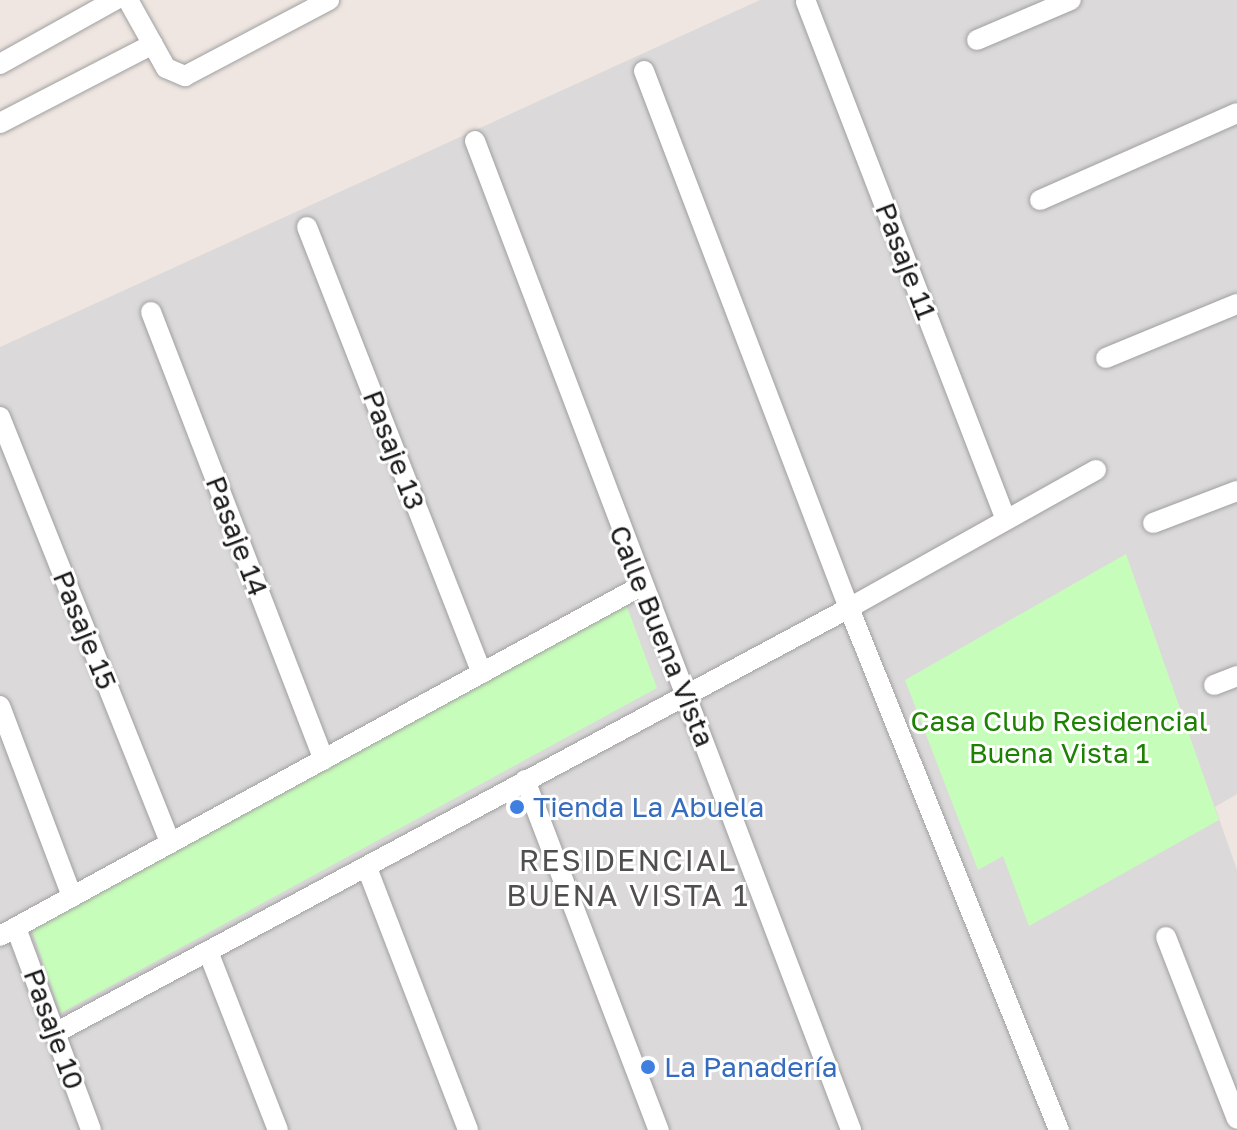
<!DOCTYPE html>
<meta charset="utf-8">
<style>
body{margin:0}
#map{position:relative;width:1237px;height:1130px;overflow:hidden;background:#efe6e1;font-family:"Golos Text",sans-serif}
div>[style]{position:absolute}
.residential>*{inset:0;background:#dbd9da}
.park>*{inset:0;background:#c7fdba}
.roads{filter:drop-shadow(0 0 2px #a0a0a0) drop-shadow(0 0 2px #a0a0a0)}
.street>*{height:20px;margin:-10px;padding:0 10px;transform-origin:10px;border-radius:10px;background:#fff}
.dots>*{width:22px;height:22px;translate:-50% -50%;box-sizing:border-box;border:4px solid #fff;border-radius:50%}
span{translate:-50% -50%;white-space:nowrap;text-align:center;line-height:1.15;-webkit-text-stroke:6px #fff;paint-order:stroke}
.street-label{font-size:28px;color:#1c1c1c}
.park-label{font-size:28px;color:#1d8203}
.shop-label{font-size:28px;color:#366cbe}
.left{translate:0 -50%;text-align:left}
.neighbourhood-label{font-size:30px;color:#4f4f4f;letter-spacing:2px}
</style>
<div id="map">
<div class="residential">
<i style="clip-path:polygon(760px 0,1237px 0,1237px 794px,1215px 807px,1237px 870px,1237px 1130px,0 1130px,0 347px)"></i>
</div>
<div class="park">
<i style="clip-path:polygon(1126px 554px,1219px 820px,1029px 926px,1003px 856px,978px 870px,905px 680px)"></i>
<i style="clip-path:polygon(623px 596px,657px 688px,61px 1013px,28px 919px)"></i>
</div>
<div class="roads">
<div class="street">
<i style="left:128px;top:0;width:78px;rotate:60.8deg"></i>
<i style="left:166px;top:68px;width:21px;rotate:23deg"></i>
<i style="left:185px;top:76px;width:163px;rotate:-27.8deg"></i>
<i style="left:806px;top:2px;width:555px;rotate:68.89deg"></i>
<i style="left:977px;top:40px;width:102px;rotate:-23.1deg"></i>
<i style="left:0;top:64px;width:132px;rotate:-29.1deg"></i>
<i style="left:644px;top:71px;width:575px;rotate:69.11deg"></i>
<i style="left:849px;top:608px;width:563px;rotate:68.09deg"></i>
<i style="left:0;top:123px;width:172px;rotate:-27.3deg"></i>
<i style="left:475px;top:141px;width:1058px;rotate:69.18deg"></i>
<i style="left:1040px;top:200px;width:215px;rotate:-23.8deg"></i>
<i style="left:307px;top:227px;width:479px;rotate:68.6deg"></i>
<i style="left:151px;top:312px;width:480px;rotate:68.9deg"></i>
<i style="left:1106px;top:358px;width:142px;rotate:-22.4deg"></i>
<i style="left:0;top:417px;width:459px;rotate:68.2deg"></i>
<i style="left:1153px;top:523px;width:90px;rotate:-20.9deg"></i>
<i style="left:1214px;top:685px;width:25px;rotate:-21deg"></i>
<i style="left:0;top:706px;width:204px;rotate:69.3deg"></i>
<i style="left:525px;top:780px;width:375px;rotate:69.1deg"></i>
<i style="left:367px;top:868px;width:281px;rotate:68.9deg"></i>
<i style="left:16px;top:928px;width:215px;rotate:69.6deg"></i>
<i style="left:0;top:936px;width:730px;rotate:-28.64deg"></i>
<i style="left:1166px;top:937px;width:195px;rotate:68.7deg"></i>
<i style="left:209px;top:954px;width:189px;rotate:68.6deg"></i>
<i style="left:57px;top:1032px;width:898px;rotate:-28.16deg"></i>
<i style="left:849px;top:608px;width:283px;rotate:-29.2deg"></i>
</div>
</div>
<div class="dots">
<i style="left:517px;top:807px;background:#3f7fe0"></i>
<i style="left:648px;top:1067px;background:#3f7fe0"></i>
</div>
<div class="street-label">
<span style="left:906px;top:261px;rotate:69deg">Pasaje 11</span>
<span style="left:394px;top:450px;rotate:69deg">Pasaje 13</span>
<span style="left:237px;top:536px;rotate:69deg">Pasaje 14</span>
<span style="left:85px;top:630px;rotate:68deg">Pasaje 15</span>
<span style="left:662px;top:636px;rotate:68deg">Calle Buena Vista</span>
<span style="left:54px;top:1029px;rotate:70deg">Pasaje 10</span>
</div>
<div class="park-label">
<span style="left:1059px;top:737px">Casa Club Residencial<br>Buena Vista 1</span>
</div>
<div class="shop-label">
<span class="left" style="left:533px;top:807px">Tienda La Abuela</span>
<span class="left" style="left:664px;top:1067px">La Panadería</span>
</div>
<div class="neighbourhood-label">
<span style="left:628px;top:877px">RESIDENCIAL<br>BUENA VISTA 1</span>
</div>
</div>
